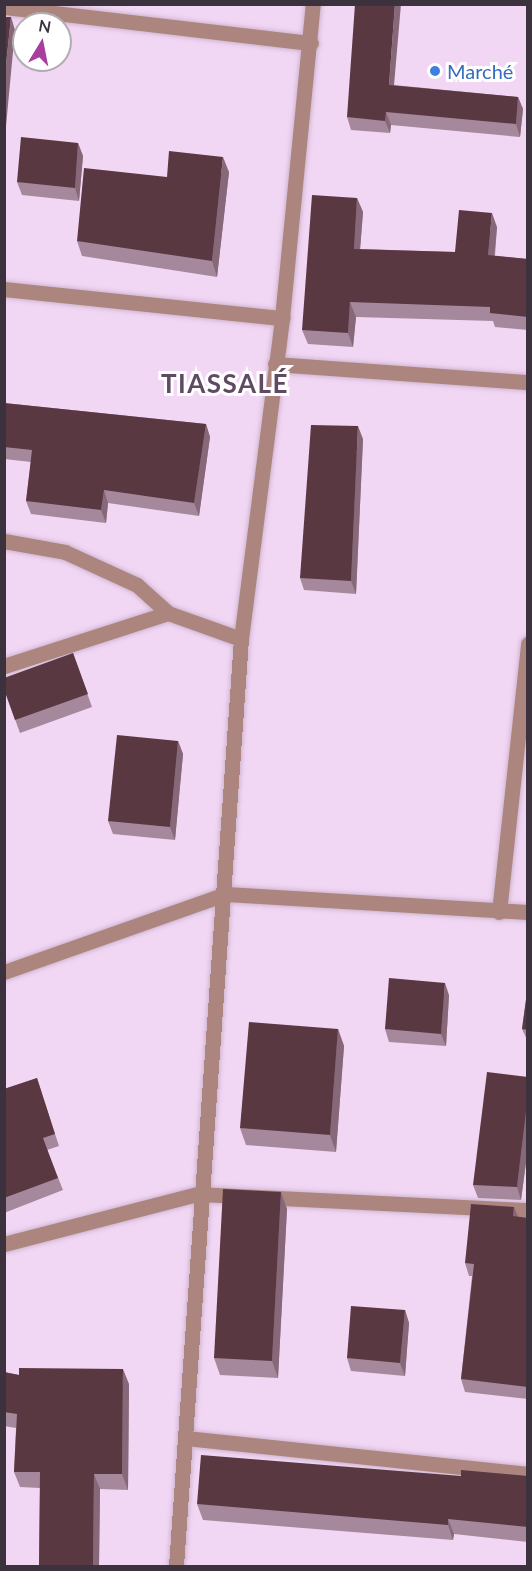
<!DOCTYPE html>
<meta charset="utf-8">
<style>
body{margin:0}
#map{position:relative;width:532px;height:1571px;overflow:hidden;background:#f2d7f5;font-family:Lato,sans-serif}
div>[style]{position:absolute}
.roads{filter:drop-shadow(0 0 2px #ceb6d0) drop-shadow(0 0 2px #ceb6d0)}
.minor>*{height:15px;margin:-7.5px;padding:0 7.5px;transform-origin:7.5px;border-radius:7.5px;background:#ad857f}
.wall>*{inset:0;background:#a6889c}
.shaded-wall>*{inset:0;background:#876878}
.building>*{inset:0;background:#593842}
.dots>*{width:16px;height:16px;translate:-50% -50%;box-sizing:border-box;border:3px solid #fff;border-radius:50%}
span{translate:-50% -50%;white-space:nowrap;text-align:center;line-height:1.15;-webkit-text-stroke:6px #fff;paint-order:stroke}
.shop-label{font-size:20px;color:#366cbe}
.left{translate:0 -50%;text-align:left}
.district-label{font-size:26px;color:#604a63;font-weight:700;letter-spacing:1.5px}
.frame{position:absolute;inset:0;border:6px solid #3c323e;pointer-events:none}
.north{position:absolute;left:12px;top:12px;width:60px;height:60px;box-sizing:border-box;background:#fff;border:2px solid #b1adb2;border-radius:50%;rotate:10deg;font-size:16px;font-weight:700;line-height:24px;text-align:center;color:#3c323e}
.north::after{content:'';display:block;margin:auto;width:21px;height:27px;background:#a93e9e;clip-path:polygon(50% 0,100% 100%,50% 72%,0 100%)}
</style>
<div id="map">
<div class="roads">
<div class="minor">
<i style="left:4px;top:7px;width:309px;rotate:6.7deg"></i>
<i style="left:4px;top:289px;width:280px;rotate:6deg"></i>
<i style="left:275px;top:364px;width:254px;rotate:4.1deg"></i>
<i style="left:4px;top:541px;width:62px;rotate:10.2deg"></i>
<i style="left:65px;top:552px;width:79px;rotate:24.6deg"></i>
<i style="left:137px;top:585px;width:42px;rotate:42.1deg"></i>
<i style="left:4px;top:666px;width:172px;rotate:-17.9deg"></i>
<i style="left:168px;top:613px;width:77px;rotate:19.6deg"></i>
<i style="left:499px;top:912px;width:270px;rotate:-83.8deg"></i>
<i style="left:4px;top:972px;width:234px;rotate:-19.4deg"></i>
<i style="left:225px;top:894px;width:304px;rotate:3.4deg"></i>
<i style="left:4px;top:1244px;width:200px;rotate:-14.5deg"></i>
<i style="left:198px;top:1194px;width:330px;rotate:2.8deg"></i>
<i style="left:186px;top:1438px;width:344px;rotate:6deg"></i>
<i style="left:176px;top:1566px;width:929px;rotate:-85.99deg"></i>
<i style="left:241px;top:639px;width:324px;rotate:-82.7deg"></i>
<i style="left:282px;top:318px;width:316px;rotate:-84.4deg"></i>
</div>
</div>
<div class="wall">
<i style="clip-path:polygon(394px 85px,518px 97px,523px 109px,520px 137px,391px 125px,390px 133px,351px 130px,347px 117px)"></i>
<i style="clip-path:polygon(78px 143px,83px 156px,79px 201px,22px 195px,17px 182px)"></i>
<i style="clip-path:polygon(229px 172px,217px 277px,82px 256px,77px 241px,167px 177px)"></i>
<i style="clip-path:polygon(357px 198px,363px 212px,360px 249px,455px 252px,497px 227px,495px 256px,528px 259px,528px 330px,495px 327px,493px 321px,356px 317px,353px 347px,308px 344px,302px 330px)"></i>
<i style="clip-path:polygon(4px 403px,206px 424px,210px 437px,199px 516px,108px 503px,106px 523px,31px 514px,26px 501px,31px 462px,4px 459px)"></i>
<i style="clip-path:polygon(363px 439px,356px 594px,304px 590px,300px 578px)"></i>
<i style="clip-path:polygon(73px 653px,92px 707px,20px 733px,4px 689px)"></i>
<i style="clip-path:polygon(178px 741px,183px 754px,175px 840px,113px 834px,108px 821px)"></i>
<i style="clip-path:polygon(528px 985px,528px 1042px,522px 1029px)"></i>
<i style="clip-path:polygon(449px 995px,446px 1046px,389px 1042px,385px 1029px)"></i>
<i style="clip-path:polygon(338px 1029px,344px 1046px,336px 1152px,246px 1145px,240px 1128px)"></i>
<i style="clip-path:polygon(528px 1077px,528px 1147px,521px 1200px,478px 1198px,473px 1185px)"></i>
<i style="clip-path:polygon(37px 1078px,59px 1146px,47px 1150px,63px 1190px,4px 1213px,4px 1089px)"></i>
<i style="clip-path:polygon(281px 1192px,287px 1209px,278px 1378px,220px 1375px,214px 1358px)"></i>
<i style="clip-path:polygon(514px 1207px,518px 1217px,528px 1218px,528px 1399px,465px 1392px,461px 1379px,472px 1276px,469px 1276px,465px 1263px)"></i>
<i style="clip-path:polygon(405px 1310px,409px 1323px,405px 1376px,351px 1371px,347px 1358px)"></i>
<i style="clip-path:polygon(4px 1372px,19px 1375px,129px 1384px,128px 1490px,100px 1489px,99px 1566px,39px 1566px,40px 1488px,20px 1487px,14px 1472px,16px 1428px,4px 1426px)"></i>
<i style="clip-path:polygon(461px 1476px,528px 1476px,528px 1542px,454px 1534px,453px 1540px,203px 1520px,197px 1504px)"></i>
</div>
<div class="shaded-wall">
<i style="clip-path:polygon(395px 4px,401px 4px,393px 97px,389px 85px)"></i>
<i style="clip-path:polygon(11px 17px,15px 30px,5px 137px,4px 135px,4px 84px)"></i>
<i style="clip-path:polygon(518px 97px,523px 109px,520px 137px,516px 124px)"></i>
<i style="clip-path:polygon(386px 112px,391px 125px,390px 133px,385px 121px)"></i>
<i style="clip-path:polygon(78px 143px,83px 156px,79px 201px,75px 188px)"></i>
<i style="clip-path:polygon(223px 157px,229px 172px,217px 277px,212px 261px)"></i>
<i style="clip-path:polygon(357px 198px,363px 212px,359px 263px,354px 249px)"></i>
<i style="clip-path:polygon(492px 213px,497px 227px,493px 269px,488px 255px)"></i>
<i style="clip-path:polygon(350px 302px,356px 317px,353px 347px,348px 333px)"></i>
<i style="clip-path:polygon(206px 424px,210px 437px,199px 516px,194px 503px)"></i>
<i style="clip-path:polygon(358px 426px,363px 439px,356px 594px,351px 581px)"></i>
<i style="clip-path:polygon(104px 490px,108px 503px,106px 523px,101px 510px)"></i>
<i style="clip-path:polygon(178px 741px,183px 754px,175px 840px,170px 827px)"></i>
<i style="clip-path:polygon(445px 983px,449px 995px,446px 1046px,441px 1034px)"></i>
<i style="clip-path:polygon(338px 1029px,344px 1046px,336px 1152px,330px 1135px)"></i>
<i style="clip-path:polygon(528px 1095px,528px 1147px,521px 1200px,517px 1187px)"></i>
<i style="clip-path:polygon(281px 1192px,287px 1209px,278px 1378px,272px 1361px)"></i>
<i style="clip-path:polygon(514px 1207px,519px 1219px,513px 1216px)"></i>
<i style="clip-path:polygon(405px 1310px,409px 1323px,405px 1376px,400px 1363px)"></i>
<i style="clip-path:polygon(123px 1369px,129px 1384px,128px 1490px,122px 1474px)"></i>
<i style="clip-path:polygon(94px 1474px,100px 1489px,99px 1566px,93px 1566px)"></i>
<i style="clip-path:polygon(448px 1519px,454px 1534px,453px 1540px,448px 1525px)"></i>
</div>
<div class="building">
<i style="clip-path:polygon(355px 4px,395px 4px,389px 85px,518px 97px,516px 124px,386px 112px,385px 121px,347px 117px)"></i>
<i style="clip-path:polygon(4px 17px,11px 17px,4px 84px)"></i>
<i style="clip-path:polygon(21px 137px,78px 143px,75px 188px,17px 182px)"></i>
<i style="clip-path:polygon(169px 151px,223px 157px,212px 261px,77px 241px,84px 168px,167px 177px)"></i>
<i style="clip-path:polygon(312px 195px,357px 198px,354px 249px,455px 252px,459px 210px,492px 213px,488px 255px,528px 259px,528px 317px,490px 313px,490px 307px,350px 302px,348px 333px,302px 330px)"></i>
<i style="clip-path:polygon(4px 403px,206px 424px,194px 503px,104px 490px,101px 510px,26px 501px,32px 450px,4px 447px)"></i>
<i style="clip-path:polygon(311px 425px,358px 426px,351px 581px,300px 578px)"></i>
<i style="clip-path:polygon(73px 653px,88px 694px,15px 720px,4px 689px,4px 678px)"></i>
<i style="clip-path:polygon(117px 735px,178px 741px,170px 827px,108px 821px)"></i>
<i style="clip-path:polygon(389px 978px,445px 983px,441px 1034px,385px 1029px)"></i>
<i style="clip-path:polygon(528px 985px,528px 1030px,522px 1029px)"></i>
<i style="clip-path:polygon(249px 1022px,338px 1029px,330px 1135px,240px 1128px)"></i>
<i style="clip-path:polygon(487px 1072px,528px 1077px,528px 1095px,517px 1187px,473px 1185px)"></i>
<i style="clip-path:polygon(37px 1078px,55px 1134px,43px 1138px,58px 1178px,4px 1198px,4px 1089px)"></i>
<i style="clip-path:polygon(223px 1189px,281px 1192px,272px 1361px,214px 1358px)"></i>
<i style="clip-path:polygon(471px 1204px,514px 1207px,513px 1216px,528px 1218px,528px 1387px,461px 1379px,474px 1264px,465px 1263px)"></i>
<i style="clip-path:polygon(351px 1306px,405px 1310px,400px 1363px,347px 1358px)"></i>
<i style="clip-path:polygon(19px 1368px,123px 1369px,122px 1474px,94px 1474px,93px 1566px,39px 1566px,40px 1472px,14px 1472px,17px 1414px,4px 1412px,4px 1372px,19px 1375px)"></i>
<i style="clip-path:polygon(201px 1455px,461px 1476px,461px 1470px,528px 1476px,528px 1527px,448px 1519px,448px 1525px,197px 1504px)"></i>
</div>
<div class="dots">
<i style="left:435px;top:71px;background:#3f7fe0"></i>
</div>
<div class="shop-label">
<span class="left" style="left:447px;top:71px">Marché</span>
</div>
<div class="district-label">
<span style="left:225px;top:384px">TIASSALÉ</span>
</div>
<div class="frame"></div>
<div class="north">N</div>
</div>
